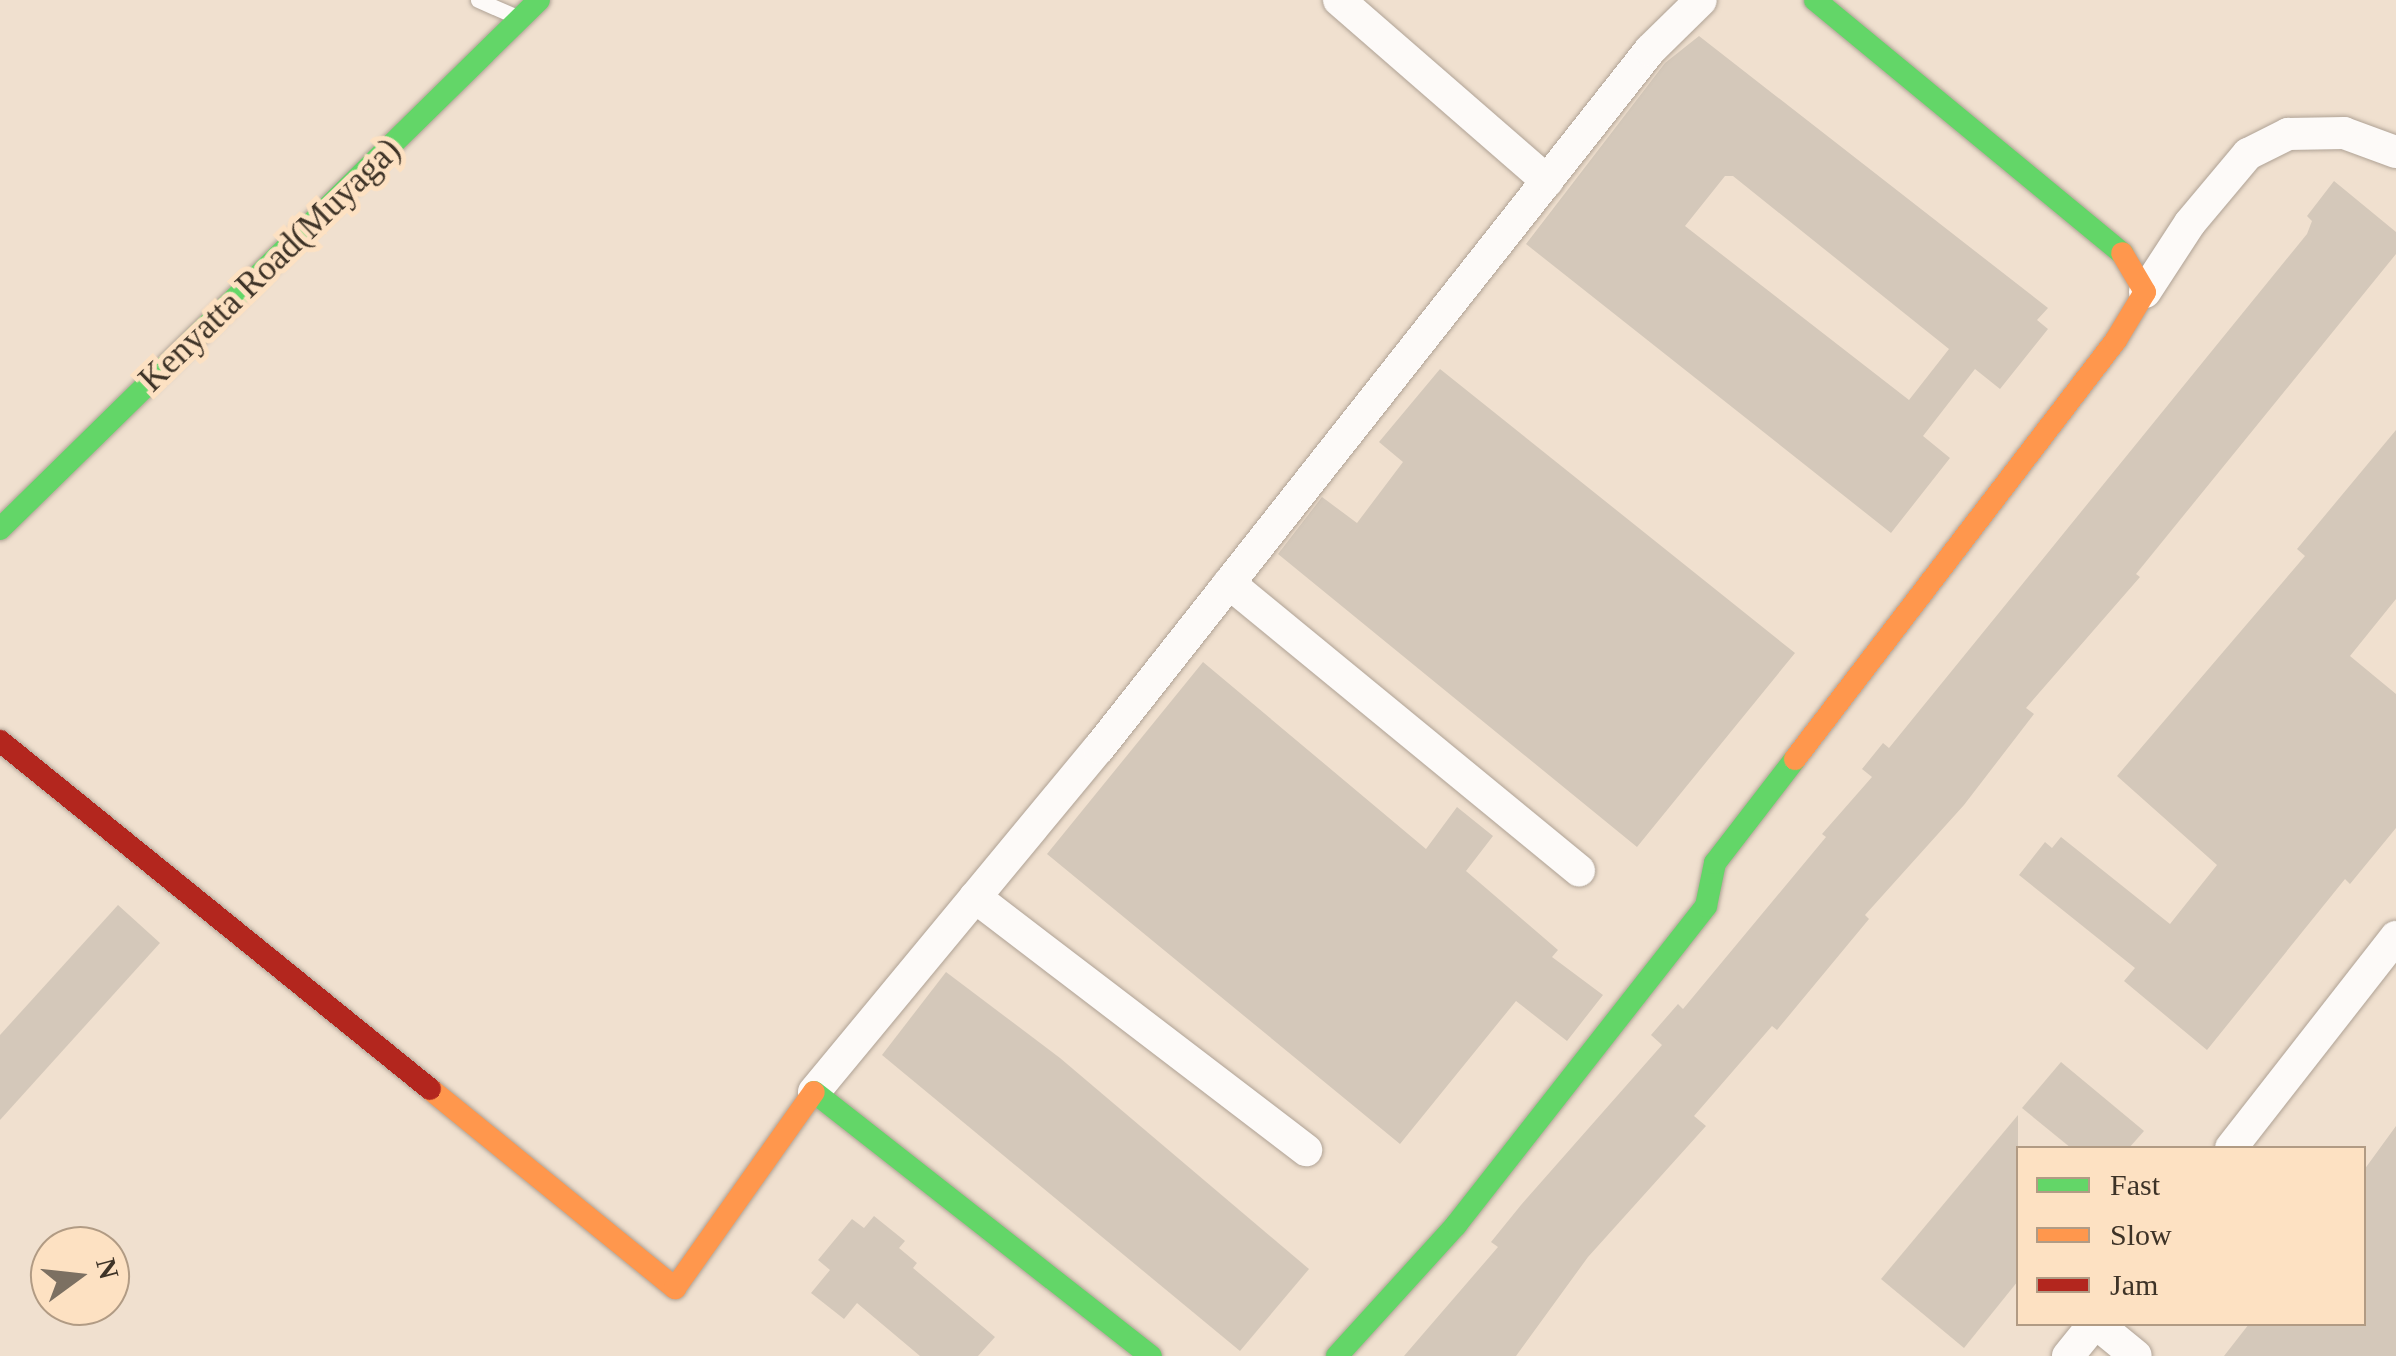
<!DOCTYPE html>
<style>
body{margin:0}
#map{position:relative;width:2396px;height:1356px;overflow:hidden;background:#f0e0cf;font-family:Georgia,serif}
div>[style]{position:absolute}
.building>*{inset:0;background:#d4c8ba}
.roads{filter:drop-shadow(0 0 2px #afa295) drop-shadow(0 0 2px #afa295)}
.lane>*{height:15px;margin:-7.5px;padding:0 7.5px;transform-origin:7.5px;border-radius:7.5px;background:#fdfaf8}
.street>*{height:32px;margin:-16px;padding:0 16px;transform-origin:16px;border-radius:16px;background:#fdfaf8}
.fast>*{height:22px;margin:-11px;padding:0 11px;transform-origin:11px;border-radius:11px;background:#63d668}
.slow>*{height:22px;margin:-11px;padding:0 11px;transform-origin:11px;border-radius:11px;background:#ff974d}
.jam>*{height:22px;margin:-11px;padding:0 11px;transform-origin:11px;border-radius:11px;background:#b3261e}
span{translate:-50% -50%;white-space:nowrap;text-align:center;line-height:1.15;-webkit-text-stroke:10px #fde1c2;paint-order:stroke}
.street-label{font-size:35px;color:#3e3327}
.legend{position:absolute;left:2016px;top:1146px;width:350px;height:180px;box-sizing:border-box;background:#fde1c2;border:2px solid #b19b84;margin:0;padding:12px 18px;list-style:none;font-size:30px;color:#3e3327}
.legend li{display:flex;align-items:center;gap:20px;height:50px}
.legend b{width:50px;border:2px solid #b19b84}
.north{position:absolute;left:30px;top:1226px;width:100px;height:100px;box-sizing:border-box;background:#fde1c2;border:2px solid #b19b84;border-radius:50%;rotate:75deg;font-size:28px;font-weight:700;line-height:40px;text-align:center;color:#3e3327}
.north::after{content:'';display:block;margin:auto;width:35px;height:45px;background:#7c7062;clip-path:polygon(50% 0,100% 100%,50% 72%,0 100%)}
</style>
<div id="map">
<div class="building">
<i style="clip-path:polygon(evenodd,1699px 36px,2048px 308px,2037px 320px,2048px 329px,2000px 389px,1975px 369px,1923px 436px,1950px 458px,1891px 533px,1526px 244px,1665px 63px,1699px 36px,1725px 176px,1733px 176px,1949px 349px,1909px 400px,1685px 226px,1725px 176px)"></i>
<i style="clip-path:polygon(2334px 181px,2396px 232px,2396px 254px,2136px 574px,2140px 577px,2026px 708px,2034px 714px,1964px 805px,1865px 915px,1869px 919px,1777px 1030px,1772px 1026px,1694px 1116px,1706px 1126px,1588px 1257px,1516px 1356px,1404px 1356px,1498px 1247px,1491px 1242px,1521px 1205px,1662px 1045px,1651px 1035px,1678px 1004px,1683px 1009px,1826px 837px,1822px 834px,1872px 777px,1862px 769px,1883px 743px,1889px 748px,2307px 234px,2312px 221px,2307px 216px)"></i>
<i style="clip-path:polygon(1440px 369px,1795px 653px,1637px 847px,1278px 554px,1322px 497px,1357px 523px,1403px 462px,1379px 442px)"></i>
<i style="clip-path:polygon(2396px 430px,2396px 599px,2350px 656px,2396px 694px,2396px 828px,2350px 884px,2345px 879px,2207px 1050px,2124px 981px,2135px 968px,2019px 875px,2045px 842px,2052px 848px,2061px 837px,2170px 924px,2217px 865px,2117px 776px,2305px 556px,2297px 549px)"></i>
<i style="clip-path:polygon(1203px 662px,1426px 849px,1457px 807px,1493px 836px,1466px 871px,1558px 950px,1552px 957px,1603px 995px,1567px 1041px,1516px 1001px,1400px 1144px,1047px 854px)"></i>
<i style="clip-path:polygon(118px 905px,160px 943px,0 1120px,0 1035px)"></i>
<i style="clip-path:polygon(946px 972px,1060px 1058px,1309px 1269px,1240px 1351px,882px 1055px)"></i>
<i style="clip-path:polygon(2061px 1062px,2144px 1131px,2129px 1148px,2071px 1148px,2022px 1108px)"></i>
<i style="clip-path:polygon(2018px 1115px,2018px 1281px,1964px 1348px,1881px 1279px)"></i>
<i style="clip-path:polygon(2396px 1126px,2396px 1356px,2224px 1356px,2249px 1324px,2364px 1324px,2364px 1170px)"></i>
<i style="clip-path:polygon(874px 1216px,905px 1241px,899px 1248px,917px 1263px,913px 1268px,995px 1337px,978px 1356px,920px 1356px,857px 1303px,844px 1319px,811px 1293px,830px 1270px,818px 1260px,852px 1219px,864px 1228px)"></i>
</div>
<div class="roads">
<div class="lane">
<i style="left:478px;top:0;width:43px;rotate:23.6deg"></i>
</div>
<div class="street">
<i style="left:1339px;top:0;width:276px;rotate:41deg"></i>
<i style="left:2145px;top:292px;width:82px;rotate:-56.9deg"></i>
<i style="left:2190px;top:223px;width:90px;rotate:-50deg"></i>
<i style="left:2248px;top:154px;width:45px;rotate:-26.6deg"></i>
<i style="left:2288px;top:134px;width:56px;rotate:-1deg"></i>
<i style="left:2344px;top:133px;width:55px;rotate:20.1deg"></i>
<i style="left:1229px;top:583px;width:453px;rotate:39.4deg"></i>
<i style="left:975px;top:897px;width:417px;rotate:37.4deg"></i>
<i style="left:814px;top:1092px;width:447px;rotate:-50.4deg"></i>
<i style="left:1099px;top:748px;width:889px;rotate:-51.71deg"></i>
<i style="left:1650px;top:50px;width:71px;rotate:-44.4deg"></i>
<i style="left:2231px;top:1148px;width:268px;rotate:-52deg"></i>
<i style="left:2097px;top:1324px;width:50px;rotate:39.4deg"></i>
<i style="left:2068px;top:1356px;width:41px;rotate:-50.9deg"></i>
</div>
<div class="fast">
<i style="left:1815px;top:0;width:398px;rotate:39.5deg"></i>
<i style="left:0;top:529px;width:755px;rotate:-44.46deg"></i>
<i style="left:814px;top:1092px;width:428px;rotate:38.1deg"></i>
<i style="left:1337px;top:1356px;width:177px;rotate:-47.7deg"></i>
<i style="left:1456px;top:1225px;width:405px;rotate:-51.9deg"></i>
<i style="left:1706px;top:906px;width:44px;rotate:-78.2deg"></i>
<i style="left:1715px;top:863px;width:131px;rotate:-52.4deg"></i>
</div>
<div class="slow">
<i style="left:1795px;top:759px;width:528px;rotate:-52.54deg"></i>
<i style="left:2116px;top:340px;width:56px;rotate:-58.9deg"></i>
<i style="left:2145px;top:292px;width:45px;rotate:-120.5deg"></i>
<i style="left:430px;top:1089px;width:316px;rotate:39.1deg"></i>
<i style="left:675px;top:1288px;width:240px;rotate:-54.7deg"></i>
</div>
<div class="jam">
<i style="left:0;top:741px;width:553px;rotate:38.98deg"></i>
</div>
</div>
<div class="street-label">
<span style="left:270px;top:265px;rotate:-44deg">Kenyatta Road(Muyaga)</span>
</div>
<ul class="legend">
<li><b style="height:12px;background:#63d668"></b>Fast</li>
<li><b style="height:12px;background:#ff974d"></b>Slow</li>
<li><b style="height:12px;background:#b3261e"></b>Jam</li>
</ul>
<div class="north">N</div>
</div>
